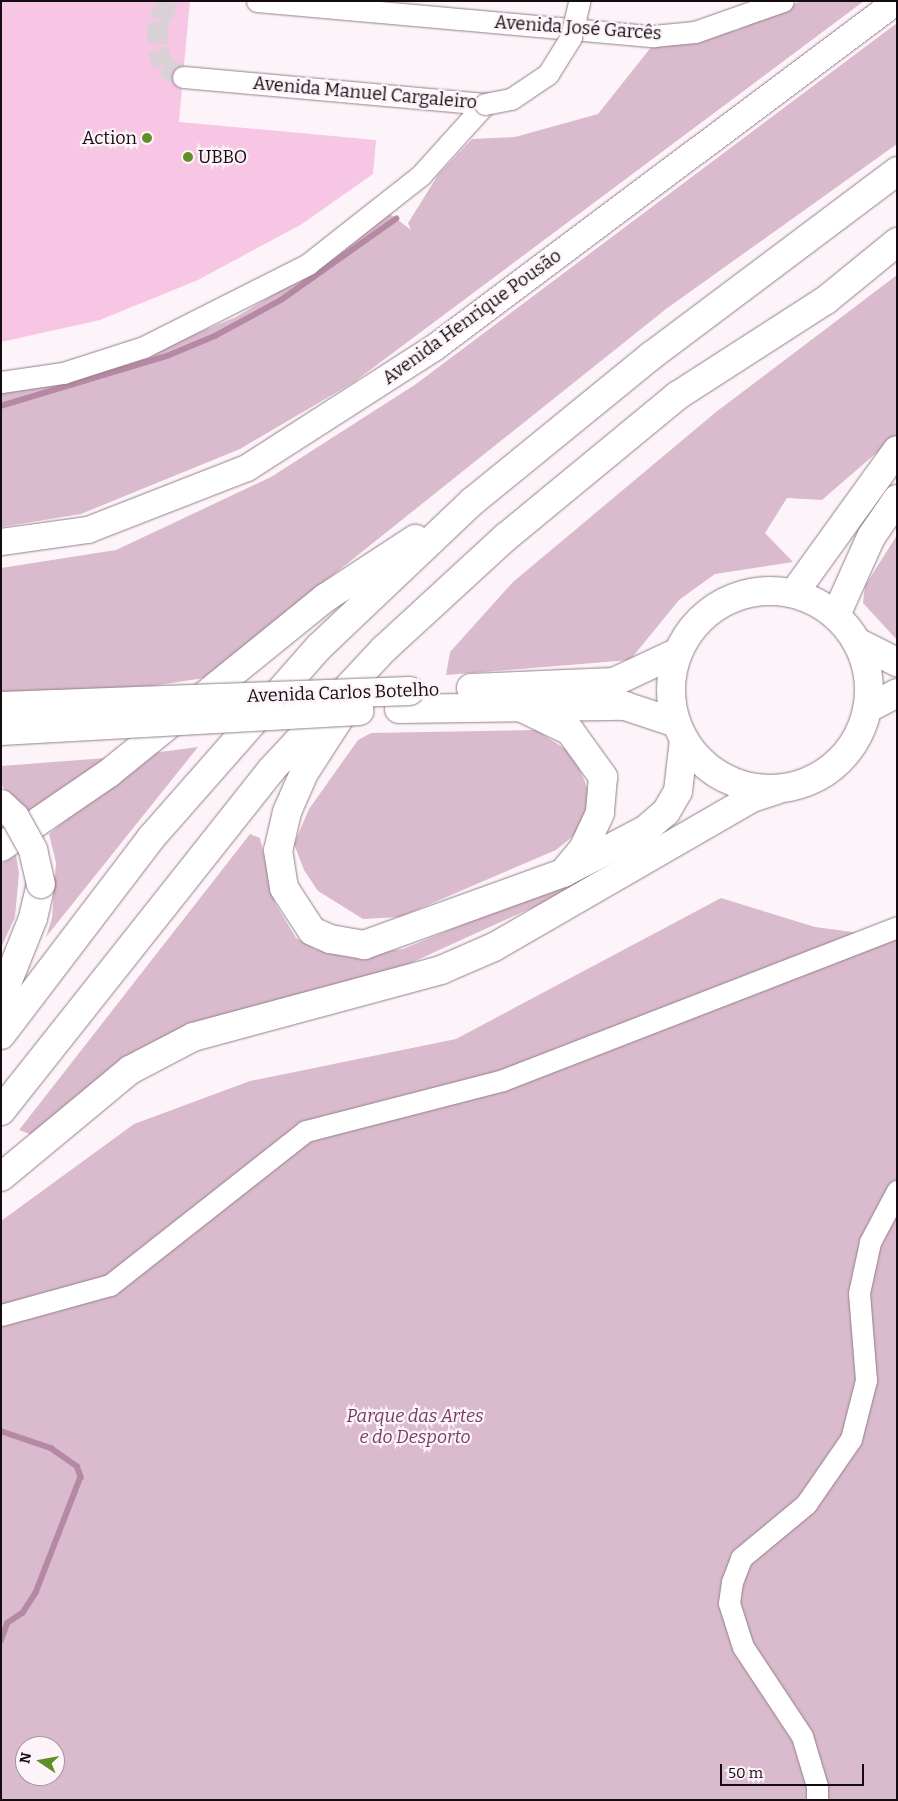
<!DOCTYPE html>
<meta charset="utf-8">
<style>
body{margin:0}
#map{position:relative;width:898px;height:1801px;overflow:hidden;background:#fdf4f9;font-family:Bitter,serif}
div>[style]{position:absolute}
.green>*{inset:0;background:#d9bbcd}
.stream>*{height:5.5px;margin:-2.75px;padding:0 2.75px;transform-origin:2.75px;border-radius:2.75px;background:#b588a4}
.building>*{inset:0;background:#f7c6e4}
.minor-tunnel>*{height:21px;margin-top:-10.5px;transform-origin:0;background:repeating-linear-gradient(90deg,#dad1d6 0 21px,transparent 0 32px)}
.roads{filter:drop-shadow(0 0 1px #937e8a) drop-shadow(0 0 1px #937e8a)}
.minor>*{height:21px;margin:-10.5px;padding:0 10.5px;transform-origin:10.5px;border-radius:10.5px;background:#fff}
.tertiary>*{height:26px;margin:-13px;padding:0 13px;transform-origin:13px;border-radius:13px;background:#fff}
.secondary>*{height:28px;margin:-14px;padding:0 14px;transform-origin:14px;border-radius:14px;background:#fff}
.secondary>.ring{margin:-14px;padding:0;box-sizing:content-box;background:none;border:28px solid #fff;border-radius:50%}
.trunk>*{height:28px;margin:-14px;padding:0 14px;transform-origin:14px;border-radius:14px;background:#fff}
.bridges{filter:drop-shadow(0 0 1px #937e8a) drop-shadow(0 0 1px #937e8a)}
.minor-bridge>*{height:21px;margin:-10.5px;padding:0 10.5px;transform-origin:10.5px;border-radius:10.5px;background:#fff}
.secondary-bridge>*{height:28px;margin:-14px;padding:0 14px;transform-origin:14px;border-radius:14px;background:#fff}
.trunk-bridge>*{height:28px;margin:-14px;padding:0 14px;transform-origin:14px;border-radius:14px;background:#fff}
.dots>*{width:14px;height:14px;translate:-50% -50%;box-sizing:border-box;border:2px solid #fdf4f9;border-radius:50%}
span{translate:-50% -50%;white-space:nowrap;text-align:center;line-height:1.15;-webkit-text-stroke:4.5px #fdf4f9;paint-order:stroke}
.street-label{font-size:18px;color:#140c11}
.poi-label{font-size:18px;color:#140c11}
.right{translate:-100% -50%;text-align:right}
.left{translate:0 -50%;text-align:left}
.park-label{font-size:18px;color:#753a61;font-style:italic}
.frame{position:absolute;inset:0;border:2px solid #140c11;pointer-events:none}
.north{position:absolute;left:15px;top:1736px;width:50px;height:50px;box-sizing:border-box;background:#fdf4f9;border:1px solid #a0979c;border-radius:50%;rotate:282deg;font-size:14px;font-weight:700;line-height:20px;text-align:center;color:#140c11}
.north::after{content:'';display:block;margin:auto;width:18px;height:22px;background:#5f9027;clip-path:polygon(50% 0,100% 100%,50% 72%,0 100%)}
.scale{position:absolute;left:720px;top:1764px;width:144px;height:22px;box-sizing:border-box;border:2px solid #140c11;border-top:0;padding-left:6px;font-size:15px;line-height:18px;white-space:nowrap;color:#140c11;-webkit-text-stroke:4px #fdf4f9;paint-order:stroke}
</style>
<div id="map">
<div class="green">
<i style="clip-path:polygon(801px 1px,864px 1px,354px 382px,240px 449px,81px 514px,1px 527px,1px 392px,131px 361px,236px 317px,288px 286px,390px 214px,411px 230px,408px 223px,438px 175px,472px 139px,515px 137px,598px 114px,652px 46px,737px 30px)"></i>
<i style="clip-path:polygon(897px 23px,897px 144px,666px 309px,204px 678px,152px 686px,1px 693px,1px 568px,116px 550px,271px 477px,416px 384px)"></i>
<i style="clip-path:polygon(897px 275px,897px 435px,822px 500px,787px 498px,765px 533px,793px 562px,715px 574px,679px 600px,630px 660px,446px 675px,450px 652px,513px 582px,716px 412px)"></i>
<i style="clip-path:polygon(897px 535px,897px 640px,863px 603px,865px 586px)"></i>
<i style="clip-path:polygon(536px 730px,573px 754px,591px 796px,583px 828px,556px 850px,400px 917px,363px 919px,318px 891px,304px 870px,294px 844px,309px 809px,358px 740px,371px 733px)"></i>
<i style="clip-path:polygon(198px 747px,46px 937px,52px 918px,56px 863px,49px 834px,145px 754px)"></i>
<i style="clip-path:polygon(106px 758px,33px 818px,1px 785px,1px 766px)"></i>
<i style="clip-path:polygon(250px 834px,260px 838px,275px 903px,296px 938px,315px 949px,343px 956px,403px 949px,591px 872px,611px 872px,371px 981px,256px 1008px,33px 1135px,19px 1130px)"></i>
<i style="clip-path:polygon(16px 855px,19px 873px,15px 917px,1px 948px,1px 864px)"></i>
<i style="clip-path:polygon(evenodd,721px 898px,815px 927px,860px 933px,897px 918px,897px 1800px,1px 1800px,1px 1221px,134px 1124px,250px 1081px,456px 1039px,721px 898px,25px 1746px,55px 1746px,55px 1776px,25px 1776px,25px 1746px)"></i>
</div>
<div class="stream">
<i style="left:1px;top:406px;width:173px;rotate:-16.8deg"></i>
<i style="left:167px;top:356px;width:52px;rotate:-22.6deg"></i>
<i style="left:215px;top:336px;width:75px;rotate:-28.6deg"></i>
<i style="left:281px;top:300px;width:141px;rotate:-35.2deg"></i>
<i style="left:1px;top:1431px;width:53px;rotate:18.8deg"></i>
<i style="left:51px;top:1448px;width:32px;rotate:35deg"></i>
<i style="left:77px;top:1466px;width:12px;rotate:70deg"></i>
<i style="left:81px;top:1477px;width:124px;rotate:111.2deg"></i>
<i style="left:36px;top:1593px;width:24px;rotate:123deg"></i>
<i style="left:23px;top:1613px;width:18px;rotate:146deg"></i>
<i style="left:8px;top:1623px;width:19px;rotate:111deg"></i>
</div>
<div class="building">
<i style="clip-path:polygon(1px 1px,190px 1px,184px 65px,173px 69px,171px 76px,182px 89px,179px 122px,376px 140px,373px 174px,302px 224px,198px 280px,100px 320px,1px 342px)"></i>
</div>
<div class="minor-tunnel">
<i style="left:169px;top:1px;width:24px;rotate:118deg"></i>
<i style="left:158px;top:22px;width:27px;rotate:92deg"></i>
<i style="left:157px;top:49px;width:17px;rotate:66deg"></i>
<i style="left:164px;top:65px;width:22px;rotate:32deg"></i>
</div>
<div class="roads">
<div class="minor">
<i style="left:257px;top:1px;width:398px;rotate:5.1deg"></i>
<i style="left:653px;top:36px;width:42px;rotate:-5.4deg"></i>
<i style="left:695px;top:32px;width:93px;rotate:-19.4deg"></i>
<i style="left:183px;top:77px;width:303px;rotate:5.1deg"></i>
<i style="left:1px;top:382px;width:63px;rotate:-8.3deg"></i>
<i style="left:63px;top:373px;width:85px;rotate:-17.8deg"></i>
<i style="left:144px;top:347px;width:184px;rotate:-26.8deg"></i>
<i style="left:308px;top:264px;width:144px;rotate:-38.2deg"></i>
<i style="left:421px;top:175px;width:96px;rotate:-48deg"></i>
<i style="left:1px;top:1315px;width:113px;rotate:-15.4deg"></i>
<i style="left:110px;top:1285px;width:249px;rotate:-38.2deg"></i>
<i style="left:306px;top:1131px;width:203px;rotate:-14.5deg"></i>
<i style="left:503px;top:1080px;width:423px;rotate:-21.2deg"></i>
<i style="left:817px;top:1800px;width:14px;rotate:-90deg"></i>
<i style="left:817px;top:1786px;width:52px;rotate:-106.7deg"></i>
<i style="left:802px;top:1736px;width:107px;rotate:-123.5deg"></i>
<i style="left:743px;top:1647px;width:46px;rotate:-107.7deg"></i>
<i style="left:729px;top:1603px;width:21px;rotate:-82deg"></i>
<i style="left:732px;top:1582px;width:26px;rotate:-69deg"></i>
<i style="left:741px;top:1558px;width:85px;rotate:-39.7deg"></i>
<i style="left:806px;top:1504px;width:79px;rotate:-55.3deg"></i>
<i style="left:851px;top:1439px;width:61px;rotate:-75.7deg"></i>
<i style="left:866px;top:1380px;width:87px;rotate:-94.6deg"></i>
<i style="left:859px;top:1293px;width:52px;rotate:-77.8deg"></i>
<i style="left:870px;top:1242px;width:58px;rotate:-62.1deg"></i>
</div>
<div class="tertiary">
<i style="left:1px;top:542px;width:88px;rotate:-7.9deg"></i>
<i style="left:88px;top:530px;width:171px;rotate:-21.3deg"></i>
<i style="left:247px;top:468px;width:222px;rotate:-32.7deg"></i>
<i style="left:434px;top:348px;width:579px;rotate:-36.85deg"></i>
</div>
<div class="secondary">
<i class="ring" style="left:671px;top:591px;width:170px;height:170px"></i>
<i style="left:794px;top:593px;width:176px;rotate:-54.2deg"></i>
<i style="left:836px;top:615px;width:85px;rotate:-65.8deg"></i>
<i style="left:871px;top:537px;width:46px;rotate:-55.6deg"></i>
<i style="left:857px;top:642px;width:45px;rotate:26.6deg"></i>
<i style="left:471px;top:688px;width:143px;rotate:-2.4deg"></i>
<i style="left:614px;top:682px;width:71px;rotate:-25.1deg"></i>
<i style="left:399px;top:709px;width:226px;rotate:-0.8deg"></i>
<i style="left:625px;top:706px;width:54px;rotate:18.4deg"></i>
<i style="left:867px;top:709px;width:34px;rotate:-28deg"></i>
</div>
<div class="trunk">
<i style="left:518px;top:706px;width:58px;rotate:25.7deg"></i>
<i style="left:570px;top:731px;width:57px;rotate:54.3deg"></i>
<i style="left:603px;top:777px;width:36px;rotate:95deg"></i>
<i style="left:600px;top:813px;width:40px;rotate:115deg"></i>
<i style="left:583px;top:849px;width:25px;rotate:130deg"></i>
<i style="left:346px;top:708px;width:77px;rotate:122.9deg"></i>
<i style="left:304px;top:773px;width:43px;rotate:113.6deg"></i>
<i style="left:287px;top:812px;width:39px;rotate:103deg"></i>
<i style="left:278px;top:850px;width:38px;rotate:81deg"></i>
<i style="left:284px;top:888px;width:51px;rotate:56.9deg"></i>
<i style="left:312px;top:931px;width:20px;rotate:24deg"></i>
<i style="left:330px;top:939px;width:35px;rotate:10deg"></i>
<i style="left:364px;top:945px;width:212px;rotate:-19.9deg"></i>
<i style="left:563px;top:873px;width:93px;rotate:-27.7deg"></i>
<i style="left:645px;top:830px;width:28px;rotate:-41deg"></i>
<i style="left:666px;top:812px;width:24px;rotate:-60deg"></i>
<i style="left:678px;top:791px;width:51px;rotate:-83.3deg"></i>
<i style="left:1px;top:847px;width:131px;rotate:-34.4deg"></i>
<i style="left:109px;top:773px;width:278px;rotate:-39deg"></i>
<i style="left:325px;top:598px;width:108px;rotate:-33.2deg"></i>
<i style="left:1px;top:998px;width:86px;rotate:-68.2deg"></i>
<i style="left:33px;top:918px;width:35px;rotate:-77deg"></i>
<i style="left:1px;top:1035px;width:248px;rotate:-52.7deg"></i>
<i style="left:151px;top:838px;width:254px;rotate:-48.7deg"></i>
<i style="left:319px;top:647px;width:212px;rotate:-43.5deg"></i>
<i style="left:473px;top:501px;width:230px;rotate:-39.2deg"></i>
<i style="left:651px;top:356px;width:308px;rotate:-36.9deg"></i>
<i style="left:1px;top:1111px;width:436px;rotate:-51.6deg"></i>
<i style="left:272px;top:769px;width:164px;rotate:-47deg"></i>
<i style="left:384px;top:649px;width:166px;rotate:-42.6deg"></i>
<i style="left:506px;top:537px;width:222px;rotate:-39.5deg"></i>
<i style="left:677px;top:396px;width:177px;rotate:-32.8deg"></i>
<i style="left:826px;top:300px;width:92px;rotate:-39.2deg"></i>
<i style="left:1px;top:1177px;width:168px;rotate:-39.7deg"></i>
<i style="left:130px;top:1070px;width:71px;rotate:-27.6deg"></i>
<i style="left:193px;top:1037px;width:257px;rotate:-15.1deg"></i>
<i style="left:441px;top:970px;width:58px;rotate:-23.5deg"></i>
<i style="left:494px;top:947px;width:298px;rotate:-30deg"></i>
<i style="left:752px;top:798px;width:26px;rotate:-18deg"></i>
</div>
</div>
<div class="bridges">
<div class="minor-bridge">
<i style="left:485px;top:104px;width:26px;rotate:-11deg"></i>
<i style="left:511px;top:99px;width:45px;rotate:-34deg"></i>
<i style="left:548px;top:74px;width:44px;rotate:-58.1deg"></i>
<i style="left:571px;top:37px;width:37px;rotate:-77deg"></i>
</div>
<div class="secondary-bridge">
<i style="left:1px;top:706px;width:409px;rotate:-2.1deg"></i>
<i style="left:1px;top:731px;width:359px;rotate:-3.2deg"></i>
</div>
<div class="trunk-bridge">
<i style="left:1px;top:804px;width:19px;rotate:43deg"></i>
<i style="left:15px;top:817px;width:38px;rotate:61deg"></i>
<i style="left:33px;top:850px;width:35px;rotate:77deg"></i>
</div>
</div>
<div class="dots">
<i style="left:147px;top:138px;background:#5f9027"></i>
<i style="left:188px;top:157px;background:#5f9027"></i>
</div>
<div class="street-label">
<span style="left:578px;top:28px;rotate:4deg">Avenida José Garcês</span>
<span style="left:365px;top:93px;rotate:5deg">Avenida Manuel Cargaleiro</span>
<span style="left:472px;top:317px;rotate:-36deg">Avenida Henrique Pousão</span>
<span style="left:343px;top:693px;rotate:-2deg">Avenida Carlos Botelho</span>
</div>
<div class="poi-label">
<span class="right" style="left:137px;top:138px">Action</span>
<span class="left" style="left:198px;top:157px">UBBO</span>
</div>
<div class="park-label">
<span style="left:415px;top:1427px">Parque das Artes<br>e do Desporto</span>
</div>
<div class="frame"></div>
<div class="north">N</div>
<div class="scale">50 m</div>
</div>
